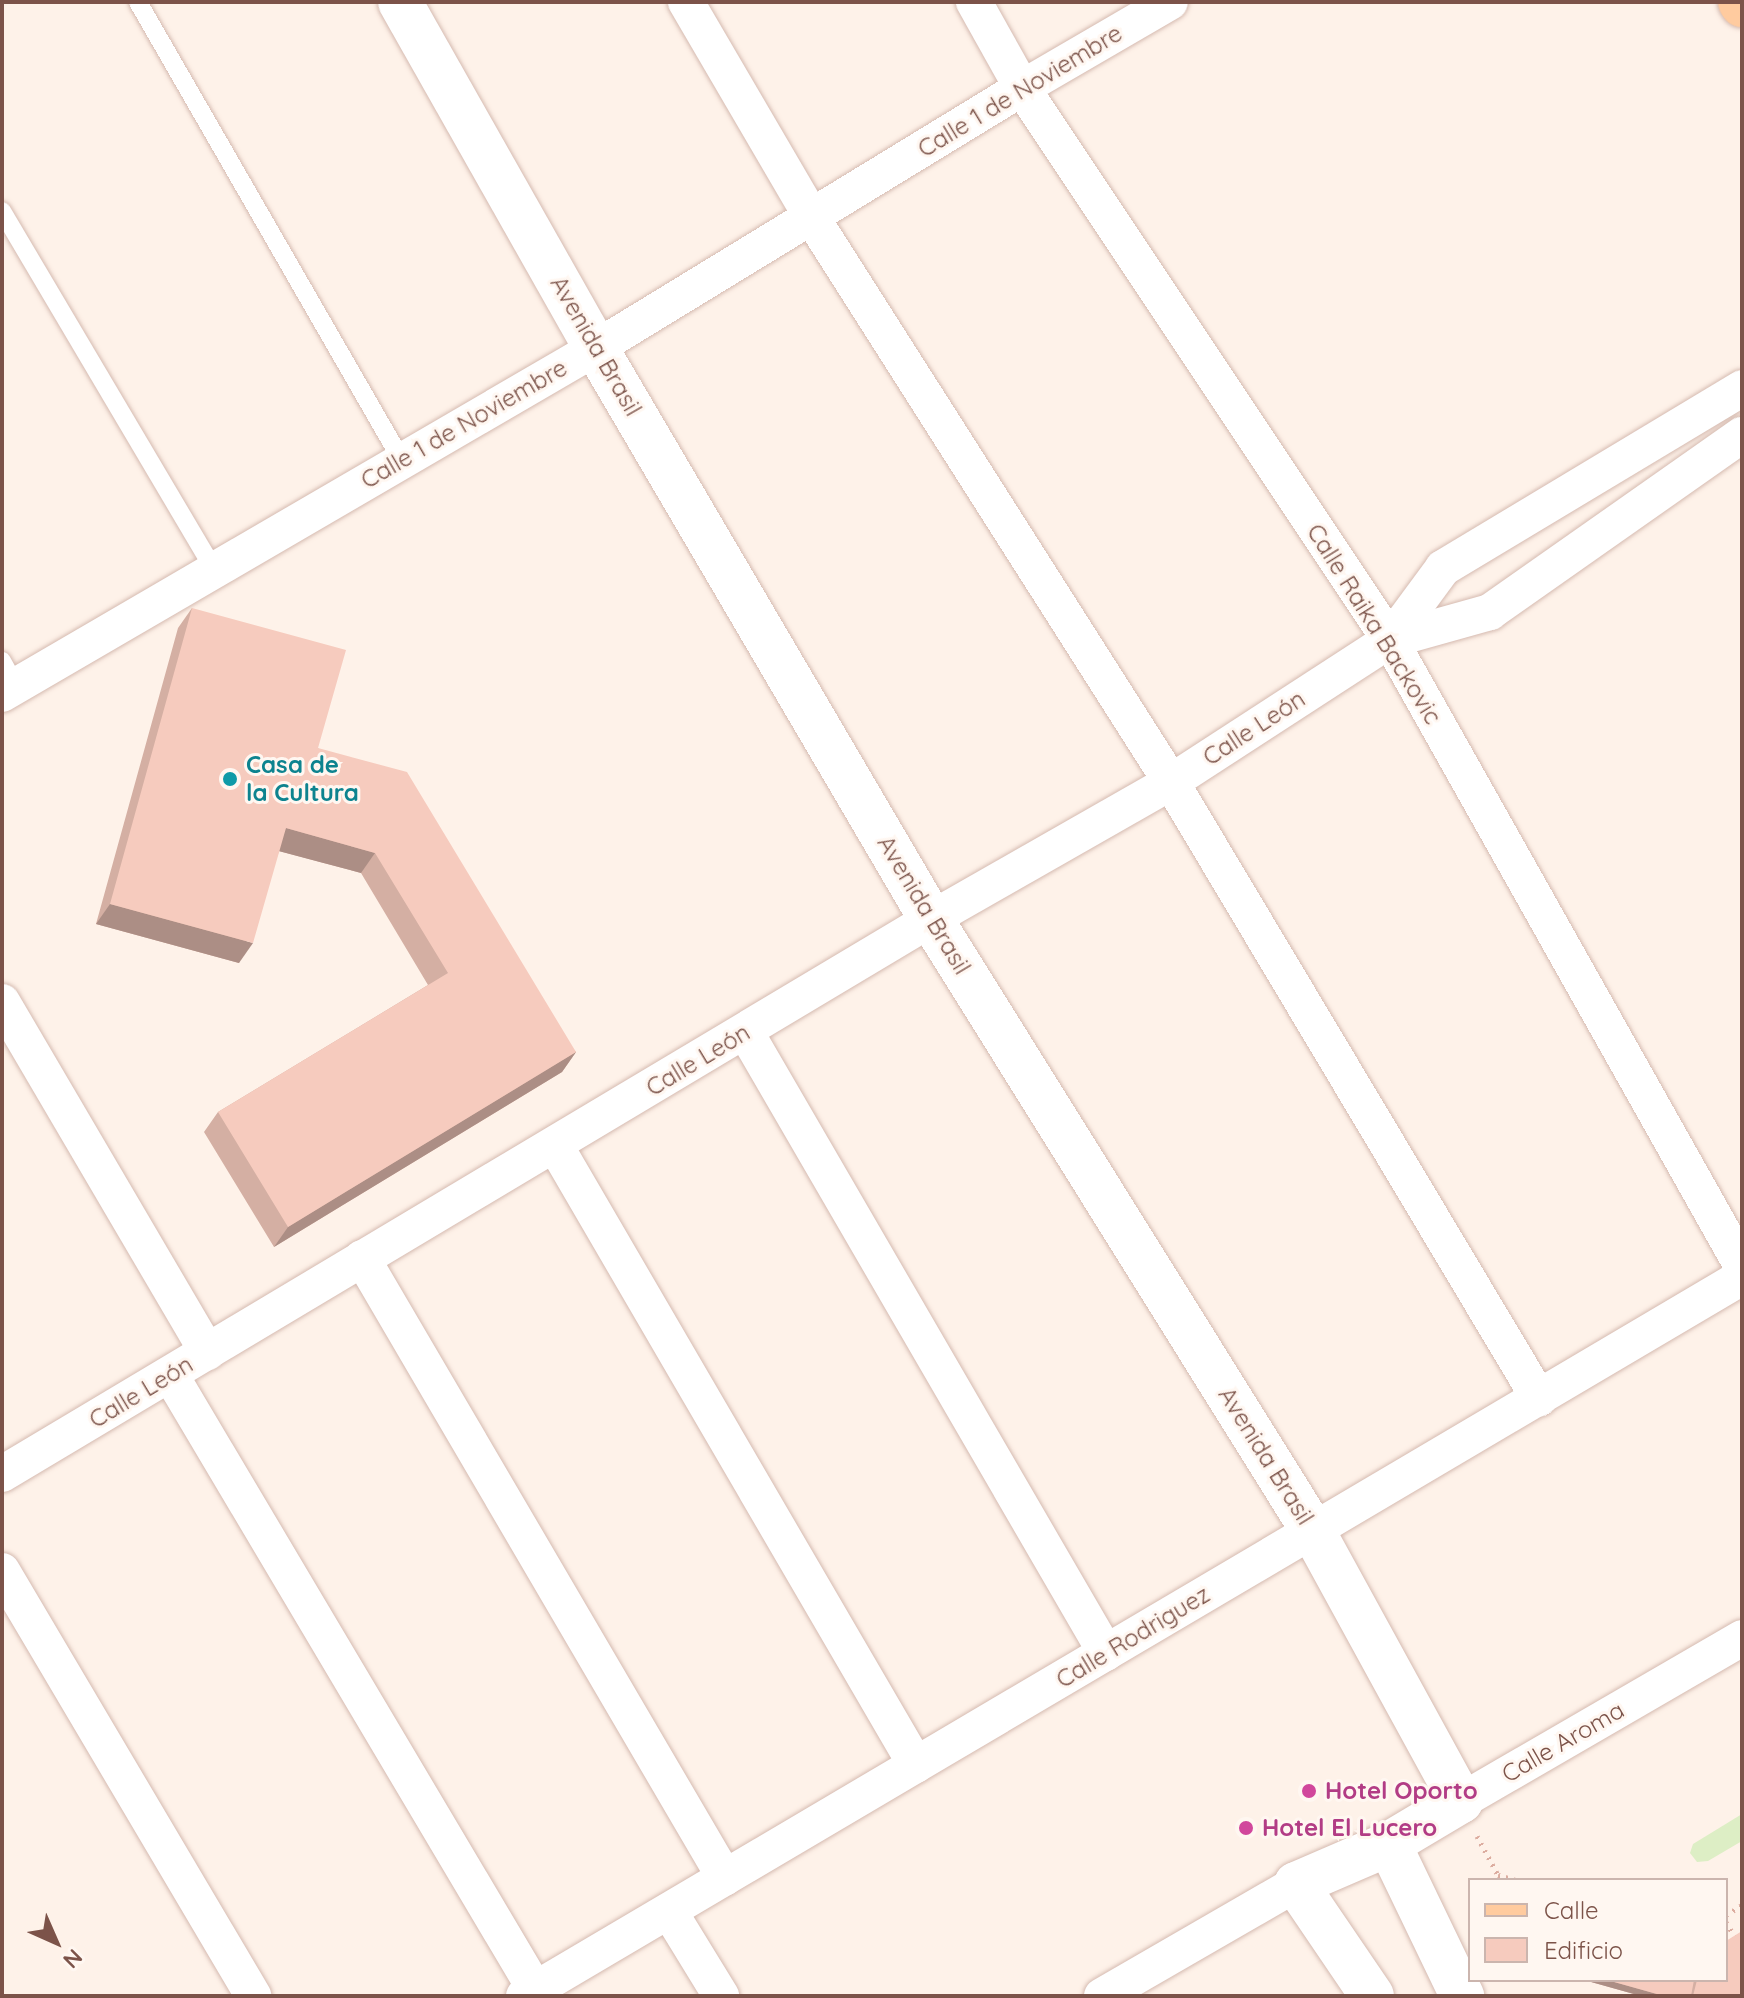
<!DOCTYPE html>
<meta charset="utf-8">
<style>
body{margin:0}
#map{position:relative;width:1744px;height:1998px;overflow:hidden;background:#fef2e9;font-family:Quicksand,sans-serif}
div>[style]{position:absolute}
.green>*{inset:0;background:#ddeec5}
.path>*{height:5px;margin-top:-2.5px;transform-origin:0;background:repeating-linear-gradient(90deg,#dcada0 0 2px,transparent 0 8px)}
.roads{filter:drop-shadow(0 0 2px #d5bab0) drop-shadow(0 0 2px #d5bab0)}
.service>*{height:18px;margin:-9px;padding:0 9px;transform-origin:9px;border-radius:9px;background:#fff}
.minor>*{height:36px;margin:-18px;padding:0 18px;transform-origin:18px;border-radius:18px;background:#fff}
.secondary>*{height:44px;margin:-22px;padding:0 22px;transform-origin:22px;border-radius:22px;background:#fff}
.primary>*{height:44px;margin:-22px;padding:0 22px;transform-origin:22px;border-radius:22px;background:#ffcb9f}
.wall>*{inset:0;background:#d4afa3}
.shaded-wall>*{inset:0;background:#ac8e85}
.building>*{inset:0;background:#f6cbbe}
.dots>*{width:22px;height:22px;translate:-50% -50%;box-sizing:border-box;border:4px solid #fff7f1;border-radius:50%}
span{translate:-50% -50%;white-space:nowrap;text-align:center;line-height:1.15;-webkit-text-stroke:6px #fff7f1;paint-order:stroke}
.street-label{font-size:24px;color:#7c5349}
.culture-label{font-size:24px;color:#0d838f;font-weight:700}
.left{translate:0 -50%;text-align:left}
.hotel-label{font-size:24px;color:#b23c85;font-weight:700}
.frame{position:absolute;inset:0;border:4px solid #7c5349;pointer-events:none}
.legend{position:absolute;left:1468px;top:1878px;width:260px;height:104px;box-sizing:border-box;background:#fff7f1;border:2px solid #cbb5ae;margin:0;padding:10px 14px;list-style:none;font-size:24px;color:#7c5349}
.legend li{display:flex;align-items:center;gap:16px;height:40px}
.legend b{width:40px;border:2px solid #cbb5ae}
.north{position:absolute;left:16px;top:1902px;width:80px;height:80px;-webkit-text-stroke:6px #fff7f1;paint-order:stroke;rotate:135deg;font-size:22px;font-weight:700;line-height:32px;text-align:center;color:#7c5349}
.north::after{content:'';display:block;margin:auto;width:28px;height:36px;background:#7c5349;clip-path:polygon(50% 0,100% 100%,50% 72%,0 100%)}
</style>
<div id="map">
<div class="green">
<i style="clip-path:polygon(1742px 1814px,1742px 1841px,1708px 1861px,1697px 1862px,1690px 1853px,1693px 1844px)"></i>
</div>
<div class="path">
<i style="left:1477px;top:1836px;width:44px;rotate:61.7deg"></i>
<i style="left:1498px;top:1875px;width:19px;rotate:16deg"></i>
<i style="left:1726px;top:1915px;width:19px;rotate:-32deg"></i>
<i style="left:1726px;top:1922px;width:21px;rotate:59deg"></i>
</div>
<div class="roads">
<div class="service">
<i style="left:138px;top:2px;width:527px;rotate:60.08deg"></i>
<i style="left:2px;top:211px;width:417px;rotate:59.4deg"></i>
<i style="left:2px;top:661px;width:29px;rotate:61deg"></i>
</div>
<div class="minor">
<i style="left:686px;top:2px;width:250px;rotate:59.7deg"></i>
<i style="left:812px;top:218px;width:669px;rotate:57.52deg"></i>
<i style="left:1171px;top:782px;width:718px;rotate:59.15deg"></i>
<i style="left:974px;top:2px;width:98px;rotate:60.8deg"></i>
<i style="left:1022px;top:88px;width:663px;rotate:56.31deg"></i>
<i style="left:1390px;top:640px;width:718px;rotate:60.65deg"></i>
<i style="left:1390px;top:640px;width:89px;rotate:-53.6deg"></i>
<i style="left:1443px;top:568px;width:349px;rotate:-31deg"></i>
<i style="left:2px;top:694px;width:687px;rotate:-30.22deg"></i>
<i style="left:596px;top:348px;width:499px;rotate:-31.4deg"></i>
<i style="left:1022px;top:88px;width:171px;rotate:-30.2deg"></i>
<i style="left:2px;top:1002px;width:406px;rotate:59.6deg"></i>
<i style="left:745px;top:1031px;width:719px;rotate:59.87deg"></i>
<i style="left:556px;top:1147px;width:715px;rotate:59.78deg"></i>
<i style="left:362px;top:1258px;width:718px;rotate:59.65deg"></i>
<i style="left:171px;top:1376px;width:713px;rotate:59.3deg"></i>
<i style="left:2px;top:1474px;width:1082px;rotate:-30.85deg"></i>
<i style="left:931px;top:919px;width:276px;rotate:-29.7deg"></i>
<i style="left:1171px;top:782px;width:261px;rotate:-33deg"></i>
<i style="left:1390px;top:640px;width:104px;rotate:-15.6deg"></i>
<i style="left:1490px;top:612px;width:308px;rotate:-35.1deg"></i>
<i style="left:2px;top:1571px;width:494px;rotate:59.4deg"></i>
<i style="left:1461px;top:1801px;width:325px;rotate:-30.1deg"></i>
<i style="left:669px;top:1911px;width:100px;rotate:58.5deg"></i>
<i style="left:524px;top:1996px;width:1414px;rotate:-30.55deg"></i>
<i style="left:1102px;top:1996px;width:224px;rotate:-30deg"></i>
</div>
<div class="secondary">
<i style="left:400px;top:2px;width:398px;rotate:60.5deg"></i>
<i style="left:596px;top:348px;width:662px;rotate:59.6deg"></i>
<i style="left:931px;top:919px;width:721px;rotate:58.03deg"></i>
<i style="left:1313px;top:1531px;width:308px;rotate:61.3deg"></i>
<i style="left:1461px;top:1801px;width:84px;rotate:149.2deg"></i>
<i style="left:1389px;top:1844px;width:101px;rotate:156.7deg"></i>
<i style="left:1296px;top:1884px;width:135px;rotate:55.8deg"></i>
<i style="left:1389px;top:1844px;width:169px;rotate:64.3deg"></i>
</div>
<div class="primary">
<i style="left:1740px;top:2px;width:4px;rotate:56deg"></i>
</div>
</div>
<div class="wall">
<i style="clip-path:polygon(192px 608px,318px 748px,576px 1052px,562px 1072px,274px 1247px,204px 1132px,218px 1112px,428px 985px,361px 873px,279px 851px,239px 963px,96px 924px,178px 628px)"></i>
<i style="clip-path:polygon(1584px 1980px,1726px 1980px,1742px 1996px,1641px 1996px)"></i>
</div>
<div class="shaded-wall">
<i style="clip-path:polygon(286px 828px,375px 853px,361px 873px,271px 849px)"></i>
<i style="clip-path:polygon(110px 904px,253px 943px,239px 963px,96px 924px)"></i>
<i style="clip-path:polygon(576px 1052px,562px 1072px,274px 1247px,288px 1227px)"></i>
<i style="clip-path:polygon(1584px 1980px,1607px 1980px,1664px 1996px,1641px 1996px)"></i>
</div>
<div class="building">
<i style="clip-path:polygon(192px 608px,346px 650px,318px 748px,407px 772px,576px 1052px,288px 1227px,218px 1112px,448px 973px,375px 853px,286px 828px,253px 943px,110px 904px)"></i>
<i style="clip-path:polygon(1742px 1931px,1742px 1996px,1693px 1996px,1697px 1980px,1726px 1980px,1726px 1941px)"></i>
<i style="clip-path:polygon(1607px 1980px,1694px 1980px,1691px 1996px,1664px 1996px)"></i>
</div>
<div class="dots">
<i style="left:230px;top:779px;background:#0f9aa8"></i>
<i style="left:1309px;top:1791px;background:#d1479c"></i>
<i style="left:1246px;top:1828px;background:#d1479c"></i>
</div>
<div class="street-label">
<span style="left:1020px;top:91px;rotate:-31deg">Calle 1 de Noviembre</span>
<span style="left:596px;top:346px;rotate:60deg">Avenida Brasil</span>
<span style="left:464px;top:424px;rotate:-30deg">Calle 1 de Noviembre</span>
<span style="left:1374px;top:624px;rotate:58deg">Calle Raika Backovic</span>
<span style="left:1254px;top:728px;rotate:-33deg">Calle León</span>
<span style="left:924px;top:905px;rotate:59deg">Avenida Brasil</span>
<span style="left:698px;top:1060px;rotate:-31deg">Calle León</span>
<span style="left:141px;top:1392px;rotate:-31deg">Calle León</span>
<span style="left:1266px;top:1456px;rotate:58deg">Avenida Brasil</span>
<span style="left:1133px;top:1637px;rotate:-31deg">Calle Rodriguez</span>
<span style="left:1563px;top:1742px;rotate:-30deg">Calle Aroma</span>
</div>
<div class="culture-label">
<span class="left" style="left:246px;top:779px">Casa de<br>la Cultura</span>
</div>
<div class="hotel-label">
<span class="left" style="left:1325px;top:1791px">Hotel Oporto</span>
<span class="left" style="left:1262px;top:1828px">Hotel El Lucero</span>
</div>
<div class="frame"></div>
<ul class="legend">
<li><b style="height:10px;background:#ffcb9f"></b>Calle</li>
<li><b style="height:22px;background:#f6cbbe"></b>Edificio</li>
</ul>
<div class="north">N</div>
</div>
